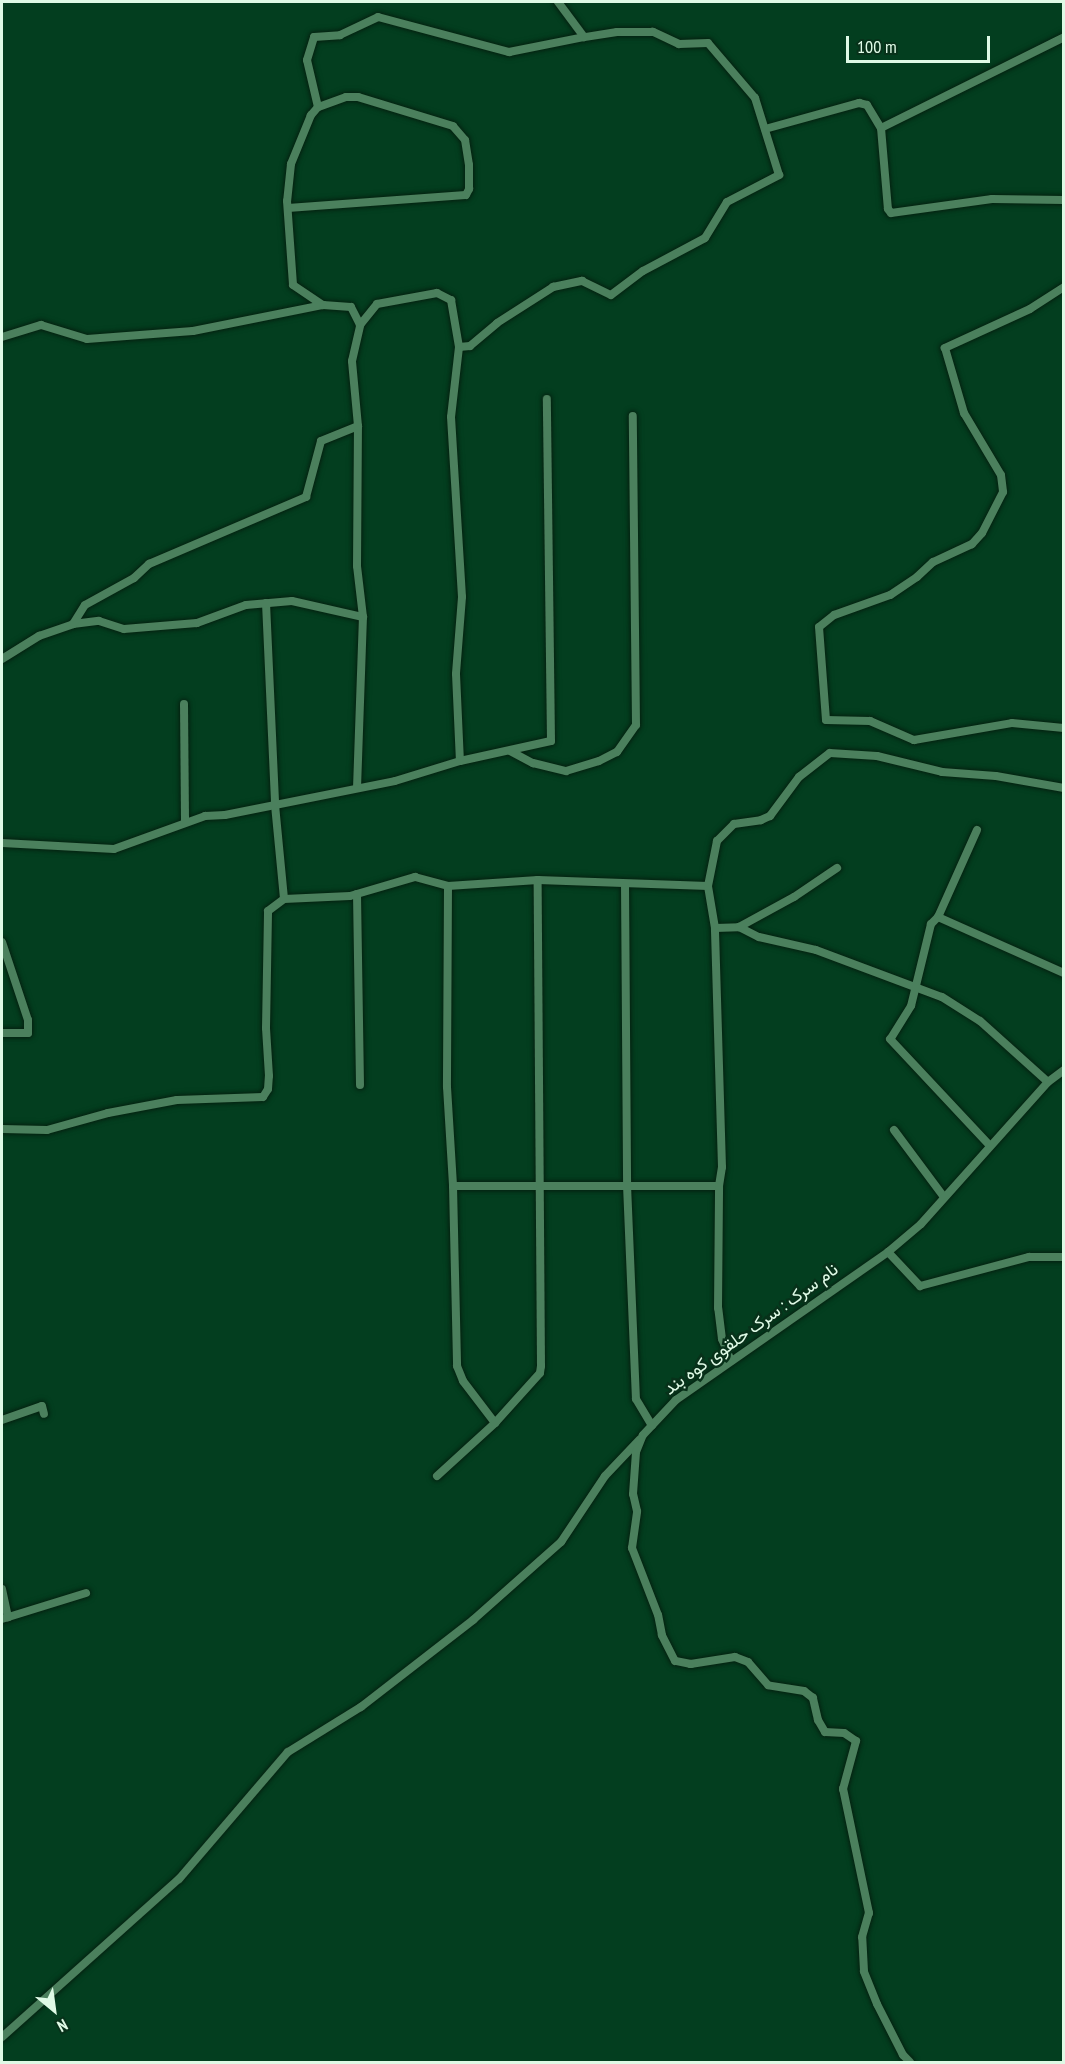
<!DOCTYPE html>
<meta charset="utf-8">
<style>
body{margin:0}
#map{position:relative;width:1065px;height:2064px;overflow:hidden;background:#033e1f;font-family:"PT Sans Narrow",Vazirmatn,sans-serif}
div>[style]{position:absolute}
.roads{filter:drop-shadow(0 0 2px #052110) drop-shadow(0 0 2px #052110)}
.minor>*{height:8px;margin:-4px;padding:0 4px;transform-origin:4px;border-radius:4px;background:#4b805d}
span{translate:-50% -50%;white-space:nowrap;text-align:center;line-height:1.15;-webkit-text-stroke:5px #08311a;paint-order:stroke}
.street-label{font-size:18px;color:#dffae6}
.frame{position:absolute;inset:0;border:3px solid #dffae6;pointer-events:none}
.north{position:absolute;left:24px;top:1980px;width:60px;height:60px;-webkit-text-stroke:4px #08311a;paint-order:stroke;rotate:151deg;font-size:16px;font-weight:700;line-height:24px;text-align:center;color:#dffae6}
.north::after{content:'';display:block;margin:auto;width:21px;height:27px;background:#dffae6;clip-path:polygon(50% 0,100% 100%,50% 72%,0 100%)}
.scale{position:absolute;left:846px;top:36px;width:144px;height:27px;box-sizing:border-box;border:3px solid #dffae6;border-top:0;padding-left:8px;font-size:18px;line-height:21px;white-space:nowrap;color:#dffae6;-webkit-text-stroke:4px #08311a;paint-order:stroke}
</style>
<div id="map">
<div class="roads">
<div class="minor">
<i style="left:318px;top:107px;width:48px;rotate:-103.2deg"></i>
<i style="left:307px;top:60px;width:24px;rotate:-73deg"></i>
<i style="left:314px;top:37px;width:26px;rotate:-4deg"></i>
<i style="left:340px;top:35px;width:42px;rotate:-25.3deg"></i>
<i style="left:378px;top:17px;width:136px;rotate:15deg"></i>
<i style="left:509px;top:52px;width:76px;rotate:-11.3deg"></i>
<i style="left:881px;top:128px;width:204px;rotate:-26.4deg"></i>
<i style="left:765px;top:129px;width:98px;rotate:-15.5deg"></i>
<i style="left:859px;top:103px;width:8px;rotate:14deg"></i>
<i style="left:867px;top:105px;width:27px;rotate:59deg"></i>
<i style="left:881px;top:128px;width:81px;rotate:85.1deg"></i>
<i style="left:888px;top:209px;width:5px;rotate:53deg"></i>
<i style="left:891px;top:213px;width:102px;rotate:-7.9deg"></i>
<i style="left:992px;top:199px;width:72px;rotate:0.8deg"></i>
<i style="left:288px;top:208px;width:178px;rotate:-4.2deg"></i>
<i style="left:466px;top:195px;width:7px;rotate:-63deg"></i>
<i style="left:469px;top:189px;width:24px;rotate:-90deg"></i>
<i style="left:469px;top:165px;width:25px;rotate:-99deg"></i>
<i style="left:465px;top:140px;width:18px;rotate:-131deg"></i>
<i style="left:453px;top:126px;width:99px;rotate:-163deg"></i>
<i style="left:358px;top:97px;width:12px;rotate:180deg"></i>
<i style="left:346px;top:97px;width:30px;rotate:160deg"></i>
<i style="left:318px;top:107px;width:11px;rotate:131deg"></i>
<i style="left:311px;top:115px;width:53px;rotate:112.2deg"></i>
<i style="left:291px;top:164px;width:37px;rotate:96deg"></i>
<i style="left:287px;top:201px;width:84px;rotate:85.9deg"></i>
<i style="left:293px;top:285px;width:36px;rotate:34deg"></i>
<i style="left:1064px;top:287px;width:40px;rotate:147.1deg"></i>
<i style="left:1030px;top:309px;width:94px;rotate:155.4deg"></i>
<i style="left:945px;top:348px;width:68px;rotate:73.7deg"></i>
<i style="left:964px;top:413px;width:72px;rotate:59.2deg"></i>
<i style="left:1001px;top:475px;width:17px;rotate:83deg"></i>
<i style="left:1003px;top:492px;width:46px;rotate:117.1deg"></i>
<i style="left:982px;top:533px;width:15px;rotate:132deg"></i>
<i style="left:972px;top:544px;width:43px;rotate:155.2deg"></i>
<i style="left:933px;top:562px;width:22px;rotate:137deg"></i>
<i style="left:917px;top:577px;width:32px;rotate:146deg"></i>
<i style="left:890px;top:595px;width:59px;rotate:160.3deg"></i>
<i style="left:834px;top:615px;width:19px;rotate:141deg"></i>
<i style="left:819px;top:627px;width:93px;rotate:85.7deg"></i>
<i style="left:826px;top:720px;width:44px;rotate:1.3deg"></i>
<i style="left:870px;top:721px;width:48px;rotate:23.4deg"></i>
<i style="left:914px;top:740px;width:99px;rotate:-9.8deg"></i>
<i style="left:1012px;top:723px;width:52px;rotate:5.5deg"></i>
<i style="left:2px;top:337px;width:41px;rotate:-17.1deg"></i>
<i style="left:41px;top:325px;width:48px;rotate:16.9deg"></i>
<i style="left:87px;top:339px;width:106px;rotate:-4.3deg"></i>
<i style="left:193px;top:331px;width:133px;rotate:-11.3deg"></i>
<i style="left:323px;top:305px;width:28px;rotate:4deg"></i>
<i style="left:351px;top:307px;width:20px;rotate:63deg"></i>
<i style="left:459px;top:347px;width:11px;rotate:-5deg"></i>
<i style="left:470px;top:346px;width:35px;rotate:-40deg"></i>
<i style="left:497px;top:323px;width:67px;rotate:-32.7deg"></i>
<i style="left:553px;top:287px;width:30px;rotate:-12deg"></i>
<i style="left:582px;top:281px;width:32px;rotate:26deg"></i>
<i style="left:611px;top:295px;width:40px;rotate:-37deg"></i>
<i style="left:643px;top:271px;width:70px;rotate:-28deg"></i>
<i style="left:705px;top:238px;width:42px;rotate:-58.6deg"></i>
<i style="left:727px;top:202px;width:59px;rotate:-27.4deg"></i>
<i style="left:779px;top:175px;width:81px;rotate:-107.3deg"></i>
<i style="left:755px;top:98px;width:72px;rotate:-130.5deg"></i>
<i style="left:708px;top:43px;width:29px;rotate:178deg"></i>
<i style="left:679px;top:44px;width:29px;rotate:-155deg"></i>
<i style="left:653px;top:32px;width:36px;rotate:180deg"></i>
<i style="left:617px;top:32px;width:33px;rotate:171deg"></i>
<i style="left:584px;top:37px;width:44px;rotate:-126.6deg"></i>
<i style="left:266px;top:603px;width:202px;rotate:87.4deg"></i>
<i style="left:275px;top:805px;width:94px;rotate:84.5deg"></i>
<i style="left:73px;top:624px;width:26px;rotate:-7deg"></i>
<i style="left:99px;top:621px;width:26px;rotate:18deg"></i>
<i style="left:124px;top:629px;width:73px;rotate:-4.7deg"></i>
<i style="left:197px;top:623px;width:52px;rotate:-20.2deg"></i>
<i style="left:246px;top:605px;width:46px;rotate:-5deg"></i>
<i style="left:292px;top:601px;width:73px;rotate:12.7deg"></i>
<i style="left:2px;top:659px;width:44px;rotate:-31.9deg"></i>
<i style="left:39px;top:636px;width:36px;rotate:-19deg"></i>
<i style="left:73px;top:624px;width:22px;rotate:-58deg"></i>
<i style="left:85px;top:605px;width:56px;rotate:-28.9deg"></i>
<i style="left:134px;top:578px;width:21px;rotate:-43deg"></i>
<i style="left:149px;top:564px;width:171px;rotate:-23.1deg"></i>
<i style="left:306px;top:497px;width:58px;rotate:-75deg"></i>
<i style="left:321px;top:441px;width:40px;rotate:-22deg"></i>
<i style="left:184px;top:704px;width:118px;rotate:89.5deg"></i>
<i style="left:510px;top:751px;width:26px;rotate:28deg"></i>
<i style="left:533px;top:763px;width:34px;rotate:14deg"></i>
<i style="left:566px;top:771px;width:34px;rotate:-17deg"></i>
<i style="left:599px;top:761px;width:20px;rotate:-27deg"></i>
<i style="left:617px;top:752px;width:33px;rotate:-55deg"></i>
<i style="left:636px;top:725px;width:309px;rotate:-90.6deg"></i>
<i style="left:357px;top:788px;width:171px;rotate:-88deg"></i>
<i style="left:363px;top:617px;width:51px;rotate:-96.7deg"></i>
<i style="left:357px;top:566px;width:140px;rotate:-89.6deg"></i>
<i style="left:358px;top:426px;width:65px;rotate:-95.3deg"></i>
<i style="left:352px;top:361px;width:37px;rotate:-77deg"></i>
<i style="left:360px;top:325px;width:27px;rotate:-51deg"></i>
<i style="left:377px;top:304px;width:61px;rotate:-10.4deg"></i>
<i style="left:437px;top:293px;width:16px;rotate:27deg"></i>
<i style="left:451px;top:300px;width:48px;rotate:80.3deg"></i>
<i style="left:459px;top:347px;width:70px;rotate:96.5deg"></i>
<i style="left:451px;top:417px;width:180px;rotate:86.5deg"></i>
<i style="left:462px;top:597px;width:77px;rotate:94.5deg"></i>
<i style="left:456px;top:674px;width:87px;rotate:87.4deg"></i>
<i style="left:977px;top:830px;width:95px;rotate:114.1deg"></i>
<i style="left:938px;top:917px;width:10px;rotate:135deg"></i>
<i style="left:931px;top:924px;width:84px;rotate:103.7deg"></i>
<i style="left:911px;top:1006px;width:39px;rotate:122deg"></i>
<i style="left:890px;top:1039px;width:146px;rotate:46.9deg"></i>
<i style="left:2px;top:843px;width:112px;rotate:3.1deg"></i>
<i style="left:114px;top:849px;width:97px;rotate:-19.9deg"></i>
<i style="left:205px;top:816px;width:20px;rotate:-3deg"></i>
<i style="left:225px;top:815px;width:173px;rotate:-11.3deg"></i>
<i style="left:395px;top:781px;width:68px;rotate:-17.1deg"></i>
<i style="left:460px;top:761px;width:93px;rotate:-12.4deg"></i>
<i style="left:551px;top:741px;width:342px;rotate:-90.7deg"></i>
<i style="left:625px;top:884px;width:301px;rotate:89.6deg"></i>
<i style="left:627px;top:1185px;width:214px;rotate:87.6deg"></i>
<i style="left:636px;top:1399px;width:31px;rotate:59deg"></i>
<i style="left:448px;top:886px;width:201px;rotate:90.3deg"></i>
<i style="left:447px;top:1087px;width:99px;rotate:86.5deg"></i>
<i style="left:453px;top:1186px;width:180px;rotate:88.7deg"></i>
<i style="left:457px;top:1366px;width:16px;rotate:68deg"></i>
<i style="left:463px;top:1381px;width:53px;rotate:52.7deg"></i>
<i style="left:357px;top:894px;width:191px;rotate:89.1deg"></i>
<i style="left:938px;top:917px;width:138px;rotate:24deg"></i>
<i style="left:739px;top:927px;width:22px;rotate:27deg"></i>
<i style="left:759px;top:937px;width:58px;rotate:12.8deg"></i>
<i style="left:816px;top:950px;width:134px;rotate:20.5deg"></i>
<i style="left:942px;top:997px;width:45px;rotate:32.3deg"></i>
<i style="left:980px;top:1021px;width:91px;rotate:41.9deg"></i>
<i style="left:715px;top:928px;width:24px;rotate:-2deg"></i>
<i style="left:739px;top:927px;width:63px;rotate:-28.6deg"></i>
<i style="left:794px;top:897px;width:52px;rotate:-34deg"></i>
<i style="left:2px;top:942px;width:82px;rotate:71.6deg"></i>
<i style="left:28px;top:1020px;width:13px;rotate:90deg"></i>
<i style="left:28px;top:1033px;width:26px;rotate:180deg"></i>
<i style="left:2px;top:1129px;width:45px;rotate:1.3deg"></i>
<i style="left:47px;top:1130px;width:63px;rotate:-15.6deg"></i>
<i style="left:108px;top:1113px;width:70px;rotate:-10.7deg"></i>
<i style="left:177px;top:1100px;width:86px;rotate:-2deg"></i>
<i style="left:263px;top:1097px;width:9px;rotate:-58deg"></i>
<i style="left:268px;top:1089px;width:13px;rotate:-86deg"></i>
<i style="left:269px;top:1076px;width:48px;rotate:-93.6deg"></i>
<i style="left:266px;top:1028px;width:117px;rotate:-89deg"></i>
<i style="left:268px;top:911px;width:20px;rotate:-37deg"></i>
<i style="left:284px;top:899px;width:66px;rotate:-2.6deg"></i>
<i style="left:350px;top:896px;width:68px;rotate:-16.3deg"></i>
<i style="left:415px;top:877px;width:34px;rotate:15deg"></i>
<i style="left:448px;top:886px;width:90px;rotate:-3.8deg"></i>
<i style="left:538px;top:880px;width:170px;rotate:2deg"></i>
<i style="left:894px;top:1130px;width:84px;rotate:53.3deg"></i>
<i style="left:453px;top:1186px;width:266px"></i>
<i style="left:888px;top:1252px;width:47px;rotate:46.7deg"></i>
<i style="left:920px;top:1286px;width:113px;rotate:-14.9deg"></i>
<i style="left:1029px;top:1257px;width:35px"></i>
<i style="left:731px;top:1361px;width:24px;rotate:-112deg"></i>
<i style="left:722px;top:1339px;width:31px;rotate:-97deg"></i>
<i style="left:718px;top:1308px;width:122px;rotate:-89.5deg"></i>
<i style="left:719px;top:1186px;width:19px;rotate:-81deg"></i>
<i style="left:722px;top:1167px;width:239px;rotate:-91.7deg"></i>
<i style="left:715px;top:928px;width:43px;rotate:-99.5deg"></i>
<i style="left:708px;top:886px;width:46px;rotate:-78.7deg"></i>
<i style="left:717px;top:841px;width:24px;rotate:-45deg"></i>
<i style="left:734px;top:824px;width:27px;rotate:-8deg"></i>
<i style="left:761px;top:820px;width:10px;rotate:-24deg"></i>
<i style="left:770px;top:816px;width:49px;rotate:-53.4deg"></i>
<i style="left:799px;top:777px;width:39px;rotate:-38deg"></i>
<i style="left:830px;top:753px;width:47px;rotate:3.7deg"></i>
<i style="left:877px;top:756px;width:67px;rotate:13.8deg"></i>
<i style="left:942px;top:772px;width:54px;rotate:4.2deg"></i>
<i style="left:996px;top:776px;width:69px;rotate:10deg"></i>
<i style="left:2px;top:1420px;width:42px;rotate:-19.3deg"></i>
<i style="left:42px;top:1406px;width:8px;rotate:76deg"></i>
<i style="left:437px;top:1476px;width:79px;rotate:-42.4deg"></i>
<i style="left:495px;top:1423px;width:67px;rotate:-48deg"></i>
<i style="left:540px;top:1373px;width:7px;rotate:-82deg"></i>
<i style="left:541px;top:1366px;width:486px;rotate:-90.4deg"></i>
<i style="left:2px;top:1589px;width:29px;rotate:78deg"></i>
<i style="left:2px;top:1619px;width:88px;rotate:-17.2deg"></i>
<i style="left:2px;top:2037px;width:237px;rotate:-41.8deg"></i>
<i style="left:179px;top:1879px;width:167px;rotate:-49.4deg"></i>
<i style="left:288px;top:1752px;width:86px;rotate:-31.7deg"></i>
<i style="left:361px;top:1707px;width:142px;rotate:-37.8deg"></i>
<i style="left:473px;top:1620px;width:118px;rotate:-41.6deg"></i>
<i style="left:561px;top:1542px;width:79px;rotate:-56.3deg"></i>
<i style="left:605px;top:1476px;width:50px;rotate:-46.6deg"></i>
<i style="left:910px;top:2062px;width:10px;rotate:-135deg"></i>
<i style="left:903px;top:2055px;width:57px;rotate:-117deg"></i>
<i style="left:877px;top:2004px;width:35px;rotate:-112deg"></i>
<i style="left:864px;top:1971px;width:34px;rotate:-93deg"></i>
<i style="left:862px;top:1937px;width:25px;rotate:-74deg"></i>
<i style="left:869px;top:1913px;width:127px;rotate:-101.8deg"></i>
<i style="left:843px;top:1789px;width:50px;rotate:-74.8deg"></i>
<i style="left:856px;top:1741px;width:14px;rotate:-146deg"></i>
<i style="left:844px;top:1733px;width:19px;rotate:-177deg"></i>
<i style="left:825px;top:1732px;width:14px;rotate:-120deg"></i>
<i style="left:818px;top:1720px;width:23px;rotate:-103deg"></i>
<i style="left:813px;top:1698px;width:11px;rotate:-142deg"></i>
<i style="left:804px;top:1691px;width:36px;rotate:-171deg"></i>
<i style="left:768px;top:1685px;width:30px;rotate:-131deg"></i>
<i style="left:748px;top:1662px;width:14px;rotate:-159deg"></i>
<i style="left:735px;top:1657px;width:45px;rotate:171deg"></i>
<i style="left:691px;top:1664px;width:16px;rotate:-169deg"></i>
<i style="left:675px;top:1661px;width:29px;rotate:-117deg"></i>
<i style="left:662px;top:1635px;width:20px;rotate:-101deg"></i>
<i style="left:658px;top:1615px;width:72px;rotate:-111.2deg"></i>
<i style="left:632px;top:1548px;width:37px;rotate:-82deg"></i>
<i style="left:637px;top:1511px;width:17px;rotate:-103deg"></i>
<i style="left:633px;top:1494px;width:42px;rotate:-85.9deg"></i>
<i style="left:636px;top:1452px;width:18px;rotate:-68deg"></i>
<i style="left:643px;top:1435px;width:48px;rotate:-46.7deg"></i>
<i style="left:676px;top:1400px;width:259px;rotate:-34.9deg"></i>
<i style="left:888px;top:1252px;width:43px;rotate:-40.3deg"></i>
<i style="left:921px;top:1224px;width:191px;rotate:-48.2deg"></i>
<i style="left:1048px;top:1082px;width:20px;rotate:-37deg"></i>
</div>
</div>
<div class="street-label">
<span style="left:751px;top:1329px;rotate:-36deg">نام سرک : سرک حلقوی کوه بند</span>
</div>
<div class="frame"></div>
<div class="north">N</div>
<div class="scale">100 m</div>
</div>
